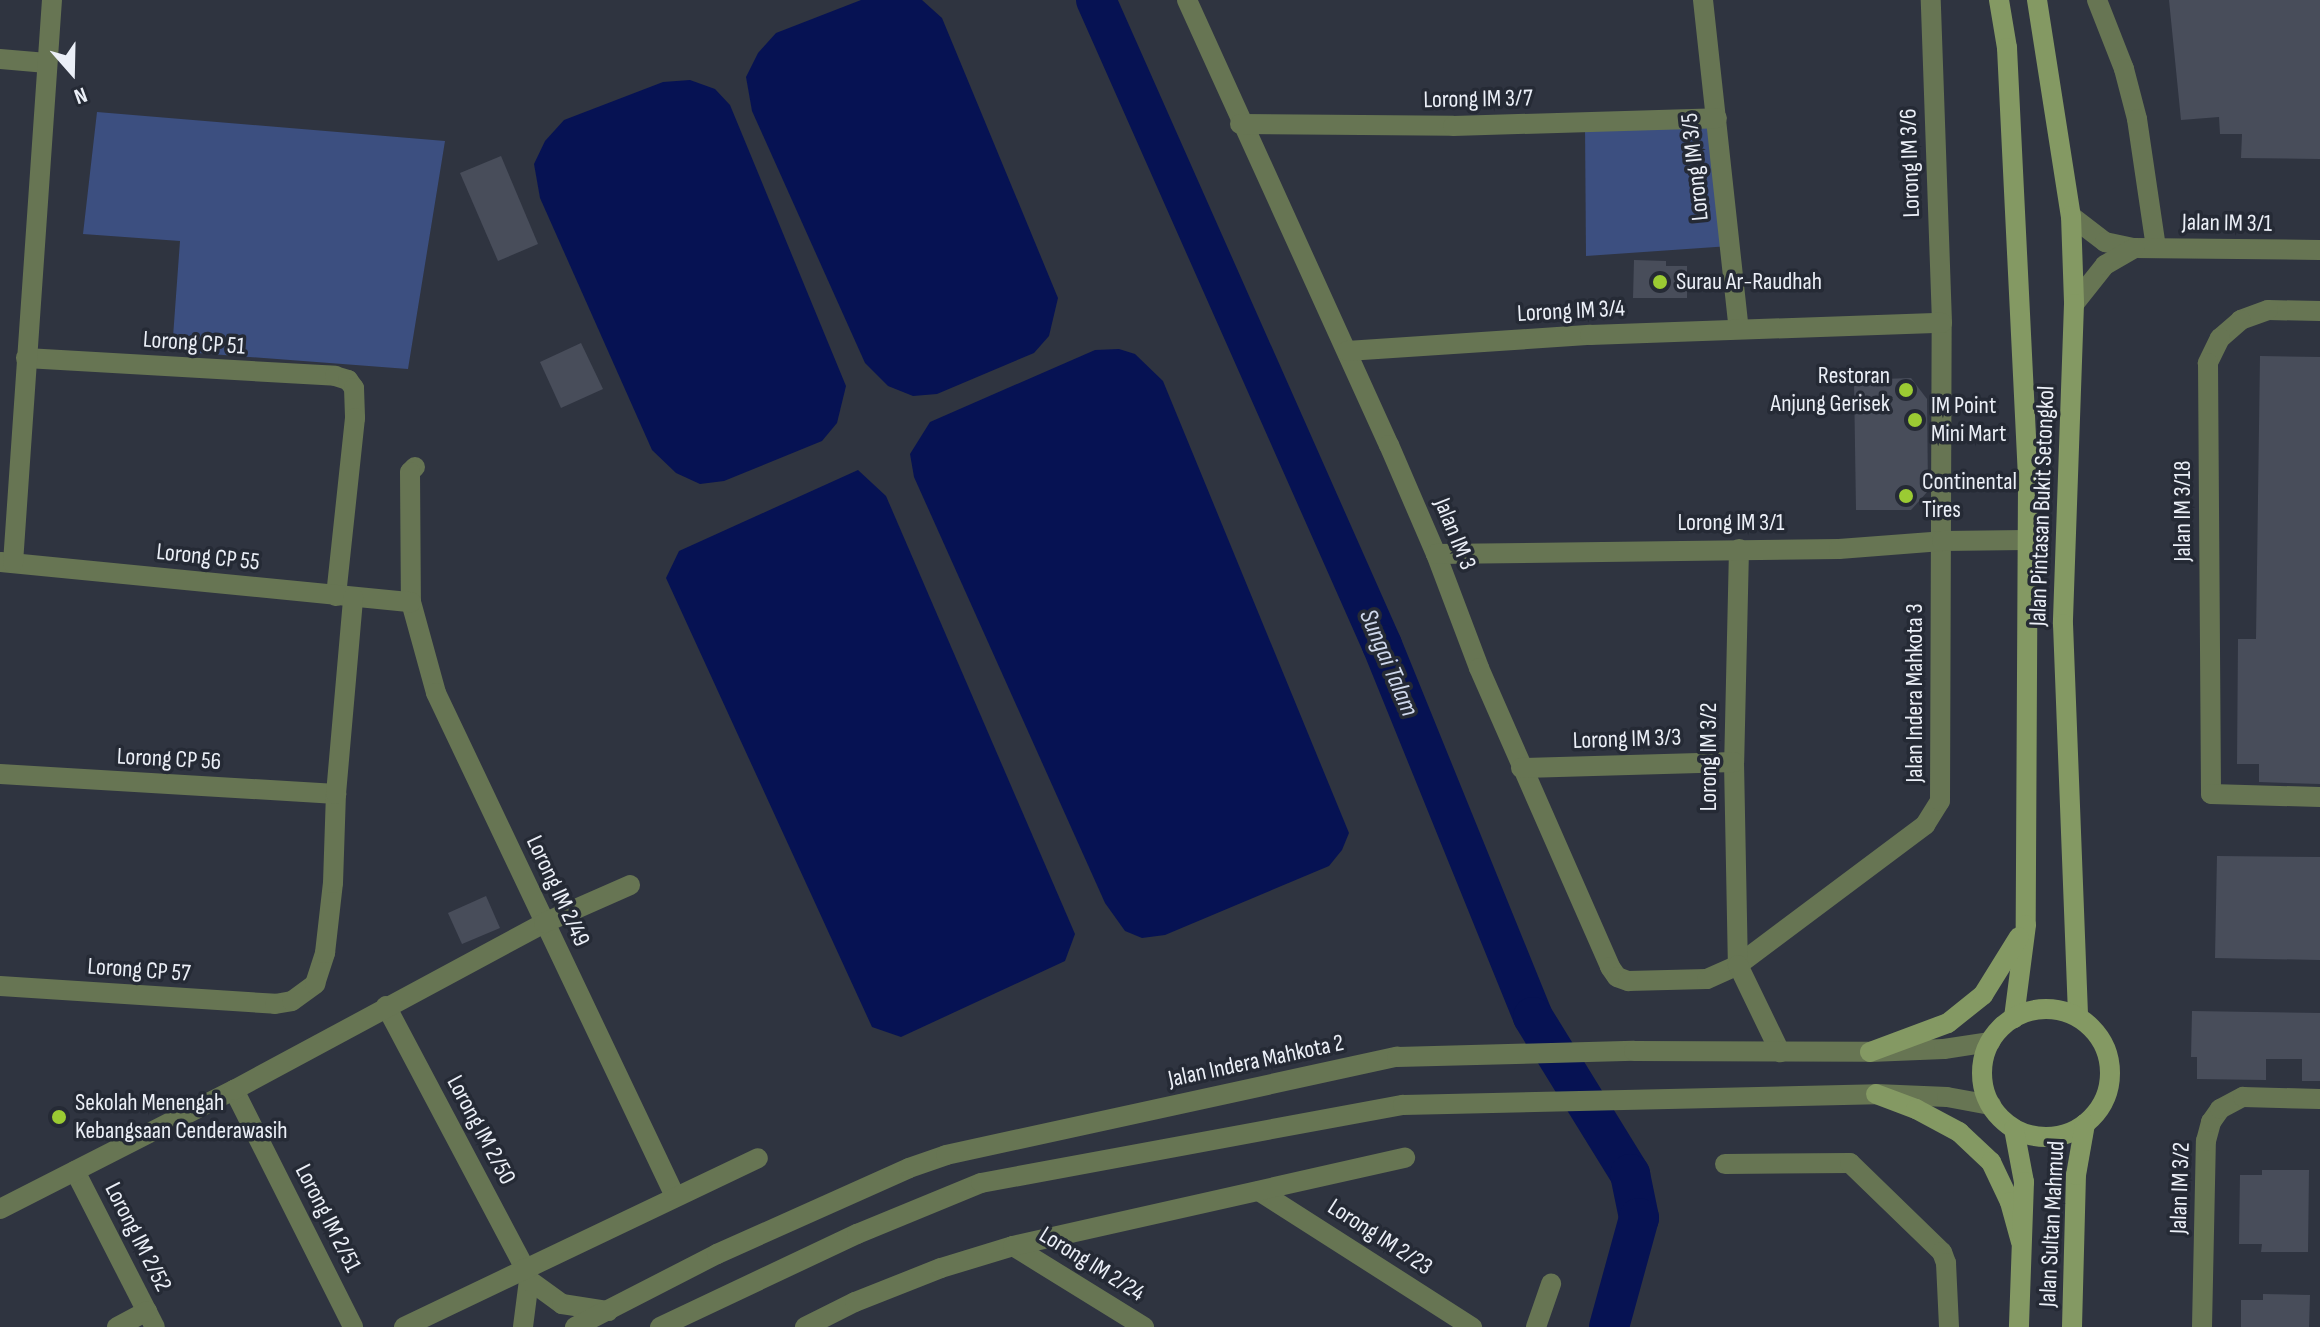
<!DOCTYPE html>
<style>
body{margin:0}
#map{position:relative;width:2320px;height:1327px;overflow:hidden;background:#2f3440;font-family:"Sofia Sans Condensed",sans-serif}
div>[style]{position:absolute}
.green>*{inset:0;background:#3c4f80}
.water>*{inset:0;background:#061253}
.river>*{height:40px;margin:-20px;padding:0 20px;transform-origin:20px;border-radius:20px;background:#061253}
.building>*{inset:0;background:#484d5a}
.minor>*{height:20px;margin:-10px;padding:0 10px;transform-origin:10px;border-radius:10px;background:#677553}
.tertiary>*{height:20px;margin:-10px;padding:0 10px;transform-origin:10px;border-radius:10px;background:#677553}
.secondary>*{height:20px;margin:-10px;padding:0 10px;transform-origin:10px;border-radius:10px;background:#849963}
.secondary>.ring{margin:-10px;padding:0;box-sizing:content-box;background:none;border:20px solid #849963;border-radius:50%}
.dots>*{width:22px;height:22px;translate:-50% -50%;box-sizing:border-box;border:4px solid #252a35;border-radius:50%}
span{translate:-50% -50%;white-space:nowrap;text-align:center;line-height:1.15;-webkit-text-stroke:7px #252a35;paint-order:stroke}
.street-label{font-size:24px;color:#ebeff7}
.poi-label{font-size:24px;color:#ebeff7}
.left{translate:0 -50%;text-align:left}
.right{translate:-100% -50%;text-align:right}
.water-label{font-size:26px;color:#cfd8ec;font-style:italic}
.north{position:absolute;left:32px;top:32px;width:80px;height:80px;-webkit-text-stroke:6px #252a35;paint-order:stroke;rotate:160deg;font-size:22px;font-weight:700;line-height:32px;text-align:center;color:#ebeff7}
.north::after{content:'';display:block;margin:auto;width:28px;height:36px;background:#ebeff7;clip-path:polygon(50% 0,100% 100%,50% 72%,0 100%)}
</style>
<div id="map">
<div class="green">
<i style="clip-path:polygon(97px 112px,445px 141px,408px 369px,172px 351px,180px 241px,83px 234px)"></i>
<i style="clip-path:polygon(1717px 118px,1730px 246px,1586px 256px,1585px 123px)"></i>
</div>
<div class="water">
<i style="clip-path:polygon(861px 0,922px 0,942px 18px,1058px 298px,1049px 336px,1034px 353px,937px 394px,913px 396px,888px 386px,865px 363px,752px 111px,746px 77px,758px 53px,776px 33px)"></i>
<i style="clip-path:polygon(690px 80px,715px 89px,730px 105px,846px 386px,837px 423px,822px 441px,724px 481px,700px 484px,676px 473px,652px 450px,540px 198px,534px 164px,545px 141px,564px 120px,663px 82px)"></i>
<i style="clip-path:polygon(1119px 349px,1135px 354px,1163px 381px,1349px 833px,1342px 850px,1329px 866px,1165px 935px,1142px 938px,1125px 931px,1105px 903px,914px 477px,910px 454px,930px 422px,1095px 350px)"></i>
<i style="clip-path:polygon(858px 470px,886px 496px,1075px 934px,1065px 961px,901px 1037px,872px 1027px,666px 578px,679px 551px)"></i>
</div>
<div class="river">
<i style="left:1096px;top:0;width:706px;rotate:66.09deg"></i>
<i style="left:1382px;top:645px;width:401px;rotate:67.9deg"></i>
<i style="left:1533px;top:1017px;width:185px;rotate:58.3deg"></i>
<i style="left:1630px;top:1174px;width:45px;rotate:78.4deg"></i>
<i style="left:1639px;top:1218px;width:113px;rotate:105.4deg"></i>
</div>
<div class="building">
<i style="clip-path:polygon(2169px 0,2320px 0,2320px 159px,2241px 158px,2242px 134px,2220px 134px,2219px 117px,2181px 120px)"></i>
<i style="clip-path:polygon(501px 156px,538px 244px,498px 261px,460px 173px)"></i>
<i style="clip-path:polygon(1634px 260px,1666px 261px,1666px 266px,1687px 266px,1687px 298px,1633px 298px)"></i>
<i style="clip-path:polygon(581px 343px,603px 389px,561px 408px,540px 362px)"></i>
<i style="clip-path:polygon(2260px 356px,2320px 357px,2320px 784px,2259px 782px,2259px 764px,2237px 764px,2238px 639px,2256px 639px)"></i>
<i style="clip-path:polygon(1911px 378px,1927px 399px,1928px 491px,1911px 510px,1856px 510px,1854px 380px)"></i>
<i style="clip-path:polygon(2217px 856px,2320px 857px,2320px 960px,2215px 958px)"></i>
<i style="clip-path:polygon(486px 896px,500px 928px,462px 944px,448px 913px)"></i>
<i style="clip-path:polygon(2192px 1011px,2320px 1013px,2320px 1081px,2302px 1081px,2302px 1059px,2266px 1059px,2266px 1080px,2197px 1079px,2197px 1057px,2191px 1057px)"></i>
<i style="clip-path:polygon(2262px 1170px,2309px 1170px,2308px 1252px,2261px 1252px,2262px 1244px,2239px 1244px,2240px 1175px,2262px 1175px)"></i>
<i style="clip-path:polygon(2263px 1294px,2310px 1295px,2309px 1327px,2241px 1327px,2241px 1300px,2263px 1300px)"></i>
</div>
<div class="minor">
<i style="left:1187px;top:0;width:489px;rotate:65.6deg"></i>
<i style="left:1389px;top:445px;width:119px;rotate:66.7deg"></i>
<i style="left:1436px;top:554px;width:122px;rotate:69.3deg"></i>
<i style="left:1479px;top:668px;width:326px;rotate:66.3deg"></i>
<i style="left:1610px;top:967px;width:12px;rotate:55deg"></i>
<i style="left:1617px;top:977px;width:12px;rotate:20deg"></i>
<i style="left:1628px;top:981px;width:79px;rotate:-1.5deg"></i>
<i style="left:1707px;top:979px;width:34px;rotate:-24deg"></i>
<i style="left:1738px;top:965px;width:234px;rotate:-36.8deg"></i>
<i style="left:1925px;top:825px;width:28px;rotate:-58deg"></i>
<i style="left:1940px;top:801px;width:478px;rotate:-89.8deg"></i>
<i style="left:1942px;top:323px;width:323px;rotate:-92deg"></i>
<i style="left:1703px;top:0;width:331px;rotate:83.8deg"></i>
<i style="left:2097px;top:0;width:74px;rotate:68.6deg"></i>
<i style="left:2124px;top:69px;width:52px;rotate:75.4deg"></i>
<i style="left:2137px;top:119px;width:129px;rotate:81.6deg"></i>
<i style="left:0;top:59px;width:47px;rotate:4.9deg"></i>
<i style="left:1240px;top:124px;width:213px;rotate:0.5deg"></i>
<i style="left:1453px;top:126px;width:264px;rotate:-1.7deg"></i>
<i style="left:2320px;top:311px;width:52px;rotate:-178.9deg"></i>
<i style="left:2268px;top:310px;width:29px;rotate:160deg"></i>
<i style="left:2241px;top:320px;width:28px;rotate:139deg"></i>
<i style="left:2220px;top:338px;width:28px;rotate:116deg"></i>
<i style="left:2208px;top:363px;width:431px;rotate:89.6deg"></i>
<i style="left:2211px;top:794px;width:109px;rotate:1.6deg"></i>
<i style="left:1347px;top:351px;width:244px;rotate:-3.8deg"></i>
<i style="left:1590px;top:335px;width:352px;rotate:-2deg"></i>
<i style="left:26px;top:358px;width:310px;rotate:3.3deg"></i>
<i style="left:335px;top:376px;width:14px;rotate:17deg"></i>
<i style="left:348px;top:380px;width:10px;rotate:53deg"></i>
<i style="left:354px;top:388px;width:30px;rotate:88deg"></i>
<i style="left:355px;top:418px;width:179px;rotate:96.1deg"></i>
<i style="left:415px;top:467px;width:7px;rotate:135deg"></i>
<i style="left:410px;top:472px;width:130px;rotate:89.6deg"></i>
<i style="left:411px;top:602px;width:94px;rotate:74.6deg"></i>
<i style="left:436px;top:693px;width:557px;rotate:64.59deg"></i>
<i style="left:1739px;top:549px;width:213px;rotate:91.3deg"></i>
<i style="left:1734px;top:762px;width:203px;rotate:88.9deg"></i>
<i style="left:1738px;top:965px;width:97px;rotate:64.2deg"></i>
<i style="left:1436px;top:554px;width:403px;rotate:-0.7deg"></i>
<i style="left:1839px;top:549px;width:103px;rotate:-4.4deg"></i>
<i style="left:1942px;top:541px;width:84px;rotate:-0.7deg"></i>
<i style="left:1px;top:562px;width:412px;rotate:5.6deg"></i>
<i style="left:13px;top:563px;width:564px;rotate:-86.04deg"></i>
<i style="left:1521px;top:768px;width:213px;rotate:-1.6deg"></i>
<i style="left:0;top:774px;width:337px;rotate:3.4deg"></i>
<i style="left:0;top:986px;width:276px;rotate:3.7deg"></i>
<i style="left:275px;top:1004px;width:17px;rotate:-10deg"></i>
<i style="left:292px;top:1001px;width:29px;rotate:-36deg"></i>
<i style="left:315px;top:984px;width:33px;rotate:-72deg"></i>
<i style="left:325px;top:953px;width:70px;rotate:-83.5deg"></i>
<i style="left:333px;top:883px;width:89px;rotate:-88.1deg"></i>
<i style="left:336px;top:794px;width:197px;rotate:-85deg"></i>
<i style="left:386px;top:1006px;width:297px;rotate:62.1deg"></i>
<i style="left:525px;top:1268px;width:13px;rotate:72deg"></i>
<i style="left:529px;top:1280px;width:47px;rotate:97.3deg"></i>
<i style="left:234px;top:1090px;width:265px;rotate:63.3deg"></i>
<i style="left:1725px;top:1164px;width:125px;rotate:-0.5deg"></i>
<i style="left:1850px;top:1163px;width:128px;rotate:44.1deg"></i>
<i style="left:1942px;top:1252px;width:12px;rotate:70deg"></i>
<i style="left:1946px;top:1263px;width:64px;rotate:87.3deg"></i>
<i style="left:75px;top:1171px;width:175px;rotate:62.9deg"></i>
<i style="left:1259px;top:1191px;width:253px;rotate:32.6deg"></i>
<i style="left:0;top:1209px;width:263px;rotate:-27deg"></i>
<i style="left:234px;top:1090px;width:352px;rotate:-28.3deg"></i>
<i style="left:544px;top:923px;width:94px;rotate:-23.8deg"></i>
<i style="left:1013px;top:1246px;width:154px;rotate:31.7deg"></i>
<i style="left:529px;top:1280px;width:41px;rotate:36deg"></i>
<i style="left:562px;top:1304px;width:47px;rotate:8.7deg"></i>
<i style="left:117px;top:1327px;width:34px;rotate:-28deg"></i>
<i style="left:404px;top:1327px;width:392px;rotate:-25.5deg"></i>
<i style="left:805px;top:1327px;width:56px;rotate:-26.6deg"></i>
<i style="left:855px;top:1302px;width:92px;rotate:-21.6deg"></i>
<i style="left:941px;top:1268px;width:75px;rotate:-17deg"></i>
<i style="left:1013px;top:1246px;width:402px;rotate:-12.7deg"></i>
<i style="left:1536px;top:1327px;width:46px;rotate:-70.8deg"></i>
<i style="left:2202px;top:1327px;width:186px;rotate:-88.8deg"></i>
<i style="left:2206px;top:1141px;width:20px;rotate:-75deg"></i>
<i style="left:2211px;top:1122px;width:16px;rotate:-55deg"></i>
<i style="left:2220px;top:1109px;width:26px;rotate:-28deg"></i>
<i style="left:2243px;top:1097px;width:77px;rotate:1.5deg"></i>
</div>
<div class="tertiary">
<i style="left:2071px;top:216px;width:43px;rotate:37.4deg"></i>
<i style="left:2105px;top:242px;width:30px;rotate:12deg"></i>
<i style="left:2134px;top:248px;width:186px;rotate:0.6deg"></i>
<i style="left:2074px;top:304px;width:50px;rotate:-51.5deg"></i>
<i style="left:2105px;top:265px;width:34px;rotate:-30deg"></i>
<i style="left:575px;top:1327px;width:160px;rotate:-27.2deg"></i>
<i style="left:717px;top:1254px;width:210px;rotate:-24.1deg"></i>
<i style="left:909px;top:1168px;width:39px;rotate:-19deg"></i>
<i style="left:946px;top:1155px;width:462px;rotate:-12.3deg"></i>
<i style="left:1397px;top:1057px;width:237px;rotate:-1.5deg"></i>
<i style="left:1634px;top:1051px;width:236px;rotate:0.2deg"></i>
<i style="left:1870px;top:1052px;width:74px;rotate:-2.3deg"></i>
<i style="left:1944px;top:1049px;width:47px;rotate:-8.7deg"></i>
<i style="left:660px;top:1327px;width:218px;rotate:-25.3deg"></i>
<i style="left:857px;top:1234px;width:134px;rotate:-22.4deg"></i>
<i style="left:981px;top:1183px;width:429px;rotate:-10.5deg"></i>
<i style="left:1403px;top:1105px;width:473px;rotate:-1.3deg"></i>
<i style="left:1876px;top:1094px;width:71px;rotate:2.4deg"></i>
<i style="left:1947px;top:1097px;width:45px;rotate:10.3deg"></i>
</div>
<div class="secondary">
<i style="left:1999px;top:0;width:49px;rotate:80.5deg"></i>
<i style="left:2007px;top:48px;width:436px;rotate:87.2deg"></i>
<i style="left:2028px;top:483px;width:442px;rotate:90.3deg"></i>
<i style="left:2026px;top:925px;width:94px;rotate:97.4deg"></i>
<i style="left:2037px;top:0;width:219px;rotate:81.1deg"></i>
<i style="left:2071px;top:216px;width:88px;rotate:88deg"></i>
<i style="left:2074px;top:304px;width:320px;rotate:92deg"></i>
<i style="left:2063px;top:624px;width:393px;rotate:87.8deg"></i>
<i class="ring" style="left:1982px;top:1009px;width:108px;height:108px"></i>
<i style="left:1870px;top:1052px;width:83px;rotate:-20.4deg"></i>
<i style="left:1948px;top:1023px;width:45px;rotate:-38.7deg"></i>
<i style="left:1983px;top:995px;width:68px;rotate:-58.2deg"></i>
<i style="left:1876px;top:1094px;width:43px;rotate:20.6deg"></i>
<i style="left:1916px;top:1109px;width:49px;rotate:28.1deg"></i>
<i style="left:1959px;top:1132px;width:44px;rotate:43.2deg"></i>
<i style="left:1991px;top:1162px;width:44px;rotate:64.6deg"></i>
<i style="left:2010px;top:1202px;width:41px;rotate:74.6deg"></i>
<i style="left:2014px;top:1129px;width:54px;rotate:79.3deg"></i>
<i style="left:2024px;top:1182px;width:145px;rotate:92deg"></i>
<i style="left:2072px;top:1327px;width:152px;rotate:-88.5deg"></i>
<i style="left:2076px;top:1175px;width:52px;rotate:-80deg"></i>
</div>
<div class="dots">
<i style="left:1660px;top:282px;background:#9bcb33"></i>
<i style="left:1906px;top:390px;background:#9bcb33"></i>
<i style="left:1915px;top:420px;background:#9bcb33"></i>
<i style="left:1906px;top:496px;background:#9bcb33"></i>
<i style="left:59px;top:1117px;background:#9bcb33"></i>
</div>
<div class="street-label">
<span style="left:1478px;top:99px;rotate:-1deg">Lorong IM 3/7</span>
<span style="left:1910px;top:163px;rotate:-92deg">Lorong IM 3/6</span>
<span style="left:1695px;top:167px;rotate:-96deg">Lorong IM 3/5</span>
<span style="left:2227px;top:223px;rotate:1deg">Jalan IM 3/1</span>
<span style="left:1571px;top:311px;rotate:-3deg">Lorong IM 3/4</span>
<span style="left:194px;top:343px;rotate:4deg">Lorong CP 51</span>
<span style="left:2042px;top:506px;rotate:-88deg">Jalan Pintasan Bukit Setongkol</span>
<span style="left:2183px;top:511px;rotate:-90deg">Jalan IM 3/18</span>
<span style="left:1731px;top:523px">Lorong IM 3/1</span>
<span style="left:1455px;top:534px;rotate:68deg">Jalan IM 3</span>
<span style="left:208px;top:557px;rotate:6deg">Lorong CP 55</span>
<span style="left:1915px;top:693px;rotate:-90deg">Jalan Indera Mahkota 3</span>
<span style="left:1627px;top:739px;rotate:-2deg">Lorong IM 3/3</span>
<span style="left:1709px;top:757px;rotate:-90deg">Lorong IM 3/2</span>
<span style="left:169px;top:759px;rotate:3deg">Lorong CP 56</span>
<span style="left:558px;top:891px;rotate:65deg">Lorong IM 2/49</span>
<span style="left:139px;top:970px;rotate:4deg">Lorong CP 57</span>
<span style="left:1256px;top:1061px;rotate:-12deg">Jalan Indera Mahkota 2</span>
<span style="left:481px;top:1130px;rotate:62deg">Lorong IM 2/50</span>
<span style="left:2180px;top:1188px;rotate:-88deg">Jalan IM 3/2</span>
<span style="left:328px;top:1218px;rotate:63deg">Lorong IM 2/51</span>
<span style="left:2052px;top:1224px;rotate:-87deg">Jalan Sultan Mahmud</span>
<span style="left:138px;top:1237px;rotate:63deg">Lorong IM 2/52</span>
<span style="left:1380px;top:1237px;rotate:33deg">Lorong IM 2/23</span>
<span style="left:1092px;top:1264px;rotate:32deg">Lorong IM 2/24</span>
</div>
<div class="poi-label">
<span class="left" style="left:1676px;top:282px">Surau Ar-Raudhah</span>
<span class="right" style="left:1890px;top:390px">Restoran<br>Anjung Gerisek</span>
<span class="left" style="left:1931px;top:420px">IM Point<br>Mini Mart</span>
<span class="left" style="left:1922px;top:496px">Continental<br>Tires</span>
<span class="left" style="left:75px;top:1117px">Sekolah Menengah<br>Kebangsaan Cenderawasih</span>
</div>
<div class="water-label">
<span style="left:1388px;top:663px;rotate:67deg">Sungai Talam</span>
</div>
<div class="north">N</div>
</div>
